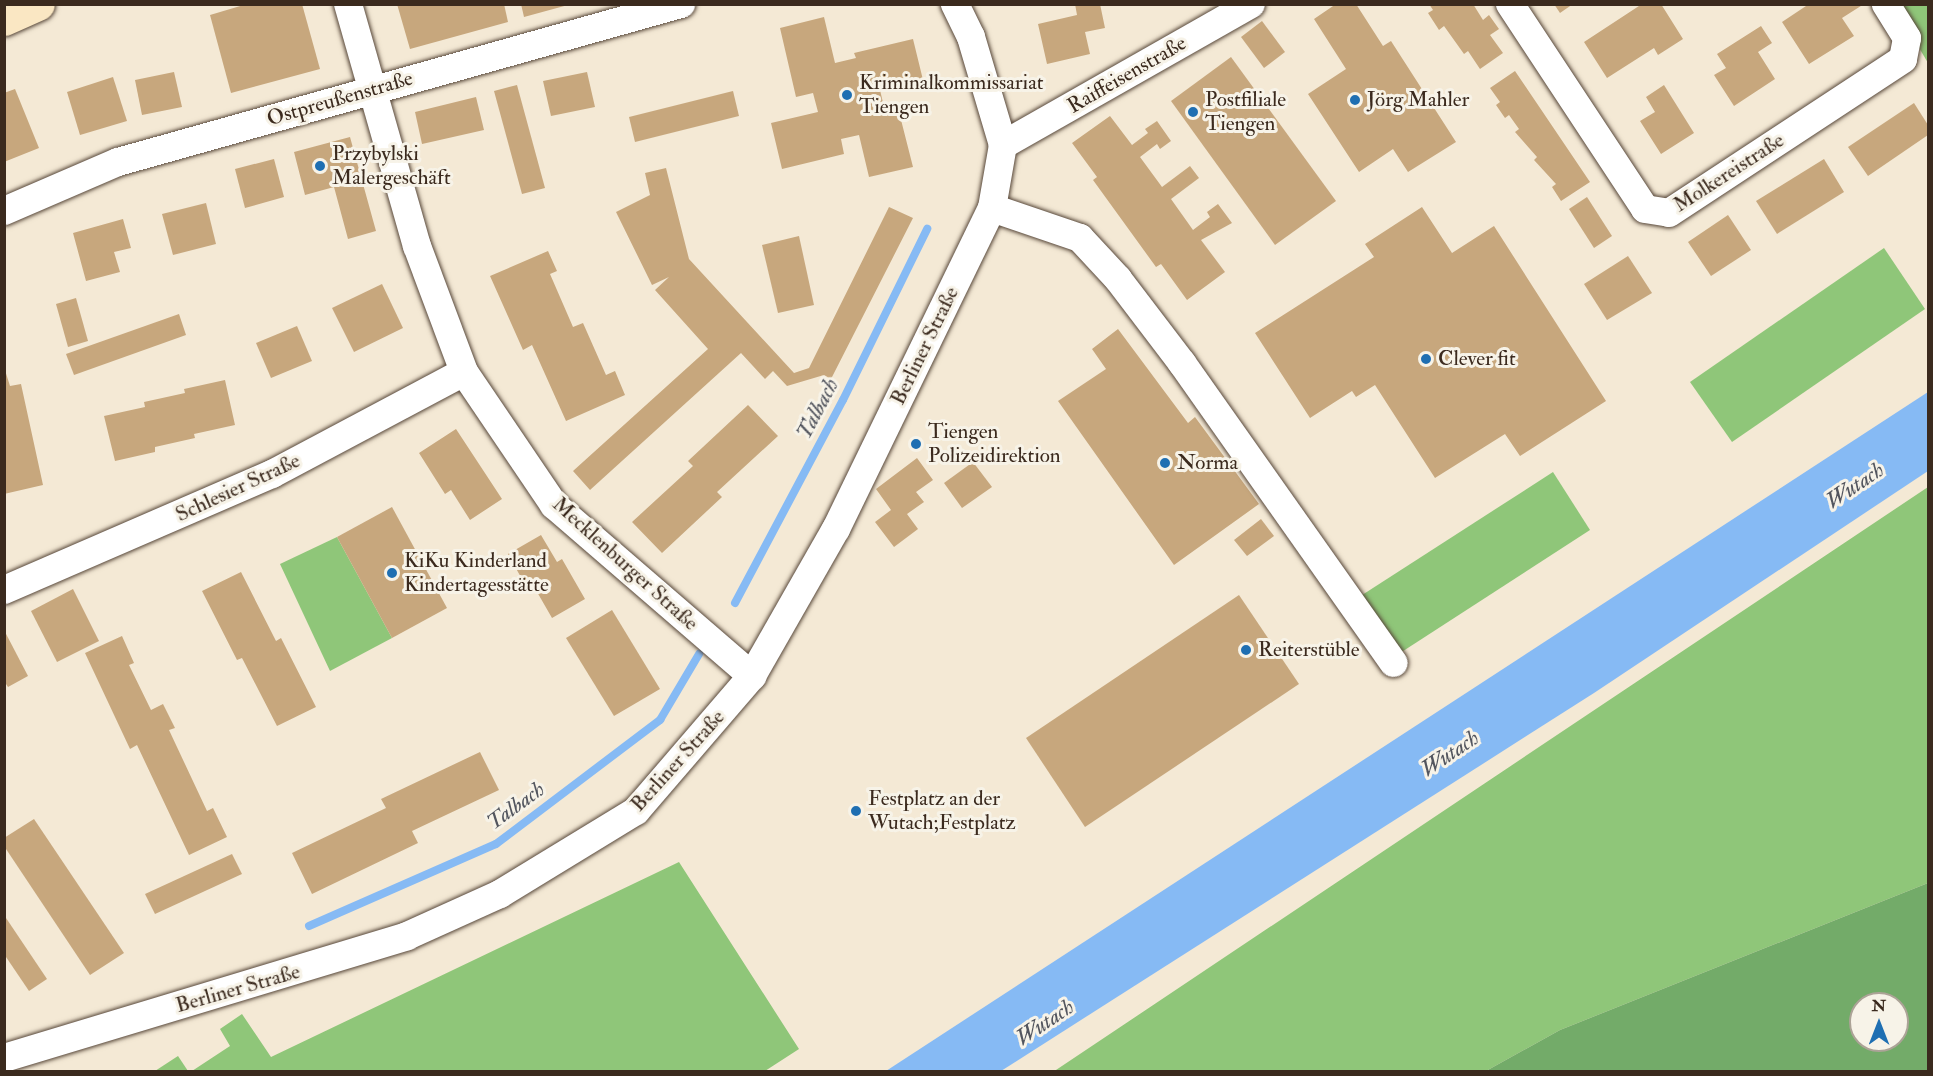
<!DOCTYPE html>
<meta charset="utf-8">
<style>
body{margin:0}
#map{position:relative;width:1933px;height:1076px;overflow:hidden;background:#f4e9d5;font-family:"IM FELL Double Pica",serif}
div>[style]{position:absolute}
.green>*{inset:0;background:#8fc679}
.forest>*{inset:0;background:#73ab69}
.water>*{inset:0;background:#86baf4}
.stream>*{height:8px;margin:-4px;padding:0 4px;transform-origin:4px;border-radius:4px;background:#86baf4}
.building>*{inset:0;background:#c7a77d}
.roads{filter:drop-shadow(0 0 2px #574739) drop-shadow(0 0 2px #574739)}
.street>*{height:28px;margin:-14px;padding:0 14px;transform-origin:14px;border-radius:14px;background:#fff}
.secondary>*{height:33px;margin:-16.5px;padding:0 16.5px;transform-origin:16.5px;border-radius:16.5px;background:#fae7c3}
.dots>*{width:16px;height:16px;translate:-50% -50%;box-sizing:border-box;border:3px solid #f7f3e8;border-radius:50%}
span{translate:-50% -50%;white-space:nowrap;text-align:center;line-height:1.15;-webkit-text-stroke:6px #f7f3e8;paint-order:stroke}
.street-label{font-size:21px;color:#3b2a1e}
.poi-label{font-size:21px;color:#3b2a1e}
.left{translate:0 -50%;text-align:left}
.water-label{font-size:22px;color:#52555e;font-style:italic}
.frame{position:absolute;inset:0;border:6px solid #3b2a1e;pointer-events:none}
.north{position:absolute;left:1849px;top:992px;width:60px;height:60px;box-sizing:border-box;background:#f7f3e8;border:2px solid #aca397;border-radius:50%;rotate:0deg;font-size:16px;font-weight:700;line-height:24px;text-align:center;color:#3b2a1e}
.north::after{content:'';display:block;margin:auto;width:21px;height:27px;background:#1f6fb2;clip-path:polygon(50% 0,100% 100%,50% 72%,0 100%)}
</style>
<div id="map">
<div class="green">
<i style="clip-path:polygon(1894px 5px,1928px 5px,1928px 63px)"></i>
<i style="clip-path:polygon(1884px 248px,1925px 309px,1732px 442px,1690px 382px)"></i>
<i style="clip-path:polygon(1553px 472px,1590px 530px,1397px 655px,1359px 597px)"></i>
<i style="clip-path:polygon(1928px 487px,1928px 883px,1560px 1030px,1486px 1071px,1053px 1072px)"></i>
<i style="clip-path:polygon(337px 537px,392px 638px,330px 671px,280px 564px)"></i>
<i style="clip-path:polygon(679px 862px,799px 1049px,765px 1071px,192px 1071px,230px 1046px,220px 1029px,242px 1014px,271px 1057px)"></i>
<i style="clip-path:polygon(178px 1056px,188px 1071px,155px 1071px)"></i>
</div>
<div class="forest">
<i style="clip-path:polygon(evenodd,1928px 883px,1928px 1071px,1486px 1071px,1560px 1030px,1928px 883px,1861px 1004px,1897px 1004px,1897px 1040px,1861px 1040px,1861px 1004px)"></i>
</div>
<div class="water">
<i style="clip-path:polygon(1928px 392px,1928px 471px,1594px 693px,1001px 1071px,886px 1071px)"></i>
</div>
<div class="stream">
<i style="left:735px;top:603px;width:230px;rotate:-62deg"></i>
<i style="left:843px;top:400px;width:191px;rotate:-63.8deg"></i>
<i style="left:309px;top:926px;width:204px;rotate:-23.7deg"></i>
<i style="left:496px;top:844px;width:206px;rotate:-37.1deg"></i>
<i style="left:660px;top:720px;width:77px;rotate:-59.4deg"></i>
</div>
<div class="building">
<i style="clip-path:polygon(247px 4px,302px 4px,320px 69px,231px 93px,210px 15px)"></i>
<i style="clip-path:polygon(397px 4px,504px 4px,508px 22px,410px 49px)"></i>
<i style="clip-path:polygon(521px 4px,568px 4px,568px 5px,524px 17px)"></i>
<i style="clip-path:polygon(1075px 4px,1100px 4px,1105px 28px,1085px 32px,1090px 54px,1047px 64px,1038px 24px,1077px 15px)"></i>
<i style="clip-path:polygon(1336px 4px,1356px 4px,1383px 46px,1391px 41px,1456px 142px,1408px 172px,1393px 149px,1359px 172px,1308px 94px,1346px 69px,1314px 19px)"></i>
<i style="clip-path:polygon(1429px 4px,1473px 4px,1483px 20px,1489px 15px,1499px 29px,1490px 35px,1503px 53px,1480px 69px,1468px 51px,1464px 54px,1444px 26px,1439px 30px,1428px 13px,1433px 10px)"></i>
<i style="clip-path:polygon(1554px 4px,1573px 4px,1560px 13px)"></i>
<i style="clip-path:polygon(1642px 4px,1661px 4px,1683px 39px,1658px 55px,1654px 48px,1607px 78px,1584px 42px)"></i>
<i style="clip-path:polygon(1809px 4px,1864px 4px,1842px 18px,1854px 36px,1809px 64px,1782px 22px)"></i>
<i style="clip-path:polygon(824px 17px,835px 63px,856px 58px,854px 53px,913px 39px,923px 80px,880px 90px,885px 111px,898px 108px,913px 167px,869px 177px,859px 135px,841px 139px,844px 154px,782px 169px,771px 123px,818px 112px,813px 93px,796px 97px,780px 28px)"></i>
<i style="clip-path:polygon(1262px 21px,1285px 52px,1264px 68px,1241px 37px)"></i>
<i style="clip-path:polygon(1761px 26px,1772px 43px,1758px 52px,1775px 79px,1734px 106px,1714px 75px,1726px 68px,1717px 54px)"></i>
<i style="clip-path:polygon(1231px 57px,1336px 201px,1275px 245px,1171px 101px)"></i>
<i style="clip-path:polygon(1515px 71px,1590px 182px,1561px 201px,1552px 187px,1556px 184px,1534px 160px,1537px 157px,1515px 132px,1519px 129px,1509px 115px,1505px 118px,1496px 105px,1500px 102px,1490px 88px)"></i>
<i style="clip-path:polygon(174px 72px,182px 107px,142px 115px,135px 80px)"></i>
<i style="clip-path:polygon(587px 72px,595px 107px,551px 116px,543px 81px)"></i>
<i style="clip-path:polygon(113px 77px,127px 121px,80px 135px,67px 92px)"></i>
<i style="clip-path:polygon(517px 85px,545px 188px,522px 194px,494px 91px)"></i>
<i style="clip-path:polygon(1664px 85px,1694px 133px,1661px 154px,1640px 121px,1655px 112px,1646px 97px)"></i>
<i style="clip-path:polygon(15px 89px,39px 148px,4px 162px,4px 93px)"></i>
<i style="clip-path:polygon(733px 91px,739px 116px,635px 142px,629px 117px)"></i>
<i style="clip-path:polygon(476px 97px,484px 130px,422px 144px,415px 112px)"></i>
<i style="clip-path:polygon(1914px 103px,1928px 125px,1928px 135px,1868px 176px,1848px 147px)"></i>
<i style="clip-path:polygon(1110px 116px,1132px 145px,1148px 133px,1145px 129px,1157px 121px,1171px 141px,1160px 149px,1157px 144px,1140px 157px,1162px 187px,1190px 166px,1199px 178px,1171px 199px,1193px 230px,1210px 217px,1207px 212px,1218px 204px,1232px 223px,1201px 240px,1225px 272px,1187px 300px,1161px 264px,1156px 267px,1093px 180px,1097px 177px,1072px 143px)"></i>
<i style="clip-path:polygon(350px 137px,376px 231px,348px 239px,334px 187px,305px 195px,294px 152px)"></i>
<i style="clip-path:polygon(274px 159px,284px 197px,245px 208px,235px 169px)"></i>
<i style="clip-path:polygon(1824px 159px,1844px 192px,1777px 234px,1756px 201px)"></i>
<i style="clip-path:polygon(666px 168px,689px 259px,794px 373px,809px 368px,889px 207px,913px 218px,831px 379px,824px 375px,787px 386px,773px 371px,765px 379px,741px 353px,590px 490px,573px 471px,708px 349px,655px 290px,669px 277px,652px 285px,616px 212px,650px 195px,645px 173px)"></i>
<i style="clip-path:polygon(1587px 197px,1612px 236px,1594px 248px,1569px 209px)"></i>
<i style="clip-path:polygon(206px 203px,216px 244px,173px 255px,162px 214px)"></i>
<i style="clip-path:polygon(1422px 207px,1452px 253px,1494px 226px,1606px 401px,1520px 456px,1505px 434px,1435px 478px,1375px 385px,1356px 397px,1352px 391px,1310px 418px,1255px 333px,1374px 257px,1365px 244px)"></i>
<i style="clip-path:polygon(1728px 215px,1751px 250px,1711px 276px,1688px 242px)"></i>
<i style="clip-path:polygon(123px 219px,131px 248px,114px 252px,120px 272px,86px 281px,73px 233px)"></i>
<i style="clip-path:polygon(799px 236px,814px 305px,778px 313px,762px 245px)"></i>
<i style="clip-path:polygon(548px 251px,557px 271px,550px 274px,573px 327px,583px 323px,606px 375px,615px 371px,625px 395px,566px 421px,532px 345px,523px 350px,490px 276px)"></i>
<i style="clip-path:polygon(1628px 256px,1652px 293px,1607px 320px,1584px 284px)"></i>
<i style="clip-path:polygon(382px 284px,403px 328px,354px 352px,332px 308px)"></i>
<i style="clip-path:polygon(76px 298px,88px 341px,68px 347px,56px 304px)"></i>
<i style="clip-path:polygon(179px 314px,186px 335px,74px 375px,66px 354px)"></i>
<i style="clip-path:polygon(297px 326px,312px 361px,271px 378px,256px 343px)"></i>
<i style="clip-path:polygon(1118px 329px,1188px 423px,1195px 417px,1259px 504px,1174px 565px,1058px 401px,1106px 369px,1092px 349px)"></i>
<i style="clip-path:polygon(4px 367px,10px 386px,21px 384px,43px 485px,4px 494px)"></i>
<i style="clip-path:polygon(225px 380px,235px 425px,194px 434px,195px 438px,155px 447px,155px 452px,115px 461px,104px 416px,145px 407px,144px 402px,185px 393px,184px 389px)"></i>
<i style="clip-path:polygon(748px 405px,778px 436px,717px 492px,722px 497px,662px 553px,632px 522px,693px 466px,688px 461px)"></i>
<i style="clip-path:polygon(456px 429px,502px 499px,470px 520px,451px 490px,445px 494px,419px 453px)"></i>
<i style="clip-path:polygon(917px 458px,933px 480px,916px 492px,924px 502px,907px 514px,918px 529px,894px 547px,875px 522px,891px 510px,876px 489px)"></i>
<i style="clip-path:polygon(973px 462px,992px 487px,962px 508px,944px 483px)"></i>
<i style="clip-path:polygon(392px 507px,447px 608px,392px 638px,337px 537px)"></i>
<i style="clip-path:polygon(1261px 519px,1274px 536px,1247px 556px,1234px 540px)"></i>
<i style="clip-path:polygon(541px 535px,557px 562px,562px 559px,585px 599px,552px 618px,529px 578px,523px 581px,508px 554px)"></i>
<i style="clip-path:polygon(241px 572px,276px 641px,281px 638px,316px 707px,277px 726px,242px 658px,237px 660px,202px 591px)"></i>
<i style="clip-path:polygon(73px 589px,99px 641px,57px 662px,31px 611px)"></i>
<i style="clip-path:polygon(1239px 595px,1299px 684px,1085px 827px,1026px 738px)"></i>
<i style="clip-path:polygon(612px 610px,660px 689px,614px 716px,566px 638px)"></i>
<i style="clip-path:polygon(4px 630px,28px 676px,8px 687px,4px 681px)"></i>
<i style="clip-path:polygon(122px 636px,134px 663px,129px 665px,151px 710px,163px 704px,175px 728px,169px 730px,207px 811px,213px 808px,227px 837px,189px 855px,137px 745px,130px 749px,85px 653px)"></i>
<i style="clip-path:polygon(480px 752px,499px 790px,412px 831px,418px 843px,312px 894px,292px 853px,386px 808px,381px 799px)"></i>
<i style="clip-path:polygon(34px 819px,124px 953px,90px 975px,4px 846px,4px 838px)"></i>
<i style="clip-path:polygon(232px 854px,242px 874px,155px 914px,145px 894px)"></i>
<i style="clip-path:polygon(4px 915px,47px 979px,29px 991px,4px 954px)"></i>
</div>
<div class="roads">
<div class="street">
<i style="left:348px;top:4px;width:252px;rotate:74.1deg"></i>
<i style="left:417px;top:246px;width:134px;rotate:69.5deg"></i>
<i style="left:464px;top:372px;width:161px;rotate:55.9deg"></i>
<i style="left:554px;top:505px;width:262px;rotate:40.8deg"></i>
<i style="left:1510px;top:4px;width:245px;rotate:56.6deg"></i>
<i style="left:1645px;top:209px;width:24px;rotate:9deg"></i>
<i style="left:1669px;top:213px;width:280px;rotate:-33.3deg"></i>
<i style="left:1903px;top:59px;width:21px;rotate:-79deg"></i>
<i style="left:1907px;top:38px;width:40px;rotate:-122deg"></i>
<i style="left:1003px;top:145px;width:285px;rotate:-29.6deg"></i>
<i style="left:992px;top:208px;width:93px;rotate:18.8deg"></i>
<i style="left:1080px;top:238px;width:56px;rotate:47.2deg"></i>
<i style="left:1118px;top:279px;width:106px;rotate:52.7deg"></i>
<i style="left:1182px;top:363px;width:367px;rotate:54.8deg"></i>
<i style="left:4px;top:211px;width:124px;rotate:-23.3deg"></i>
<i style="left:118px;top:162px;width:585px;rotate:-15.68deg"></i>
<i style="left:4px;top:590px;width:292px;rotate:-23.4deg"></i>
<i style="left:272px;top:474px;width:217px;rotate:-28deg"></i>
<i style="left:4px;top:1058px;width:421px;rotate:-16.8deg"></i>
<i style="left:407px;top:936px;width:102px;rotate:-24.3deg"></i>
<i style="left:500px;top:894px;width:159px;rotate:-31.4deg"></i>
<i style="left:636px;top:811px;width:178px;rotate:-49.3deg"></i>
<i style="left:752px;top:676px;width:169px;rotate:-60.3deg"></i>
<i style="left:836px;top:529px;width:357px;rotate:-64.1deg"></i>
<i style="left:992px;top:208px;width:64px;rotate:-80.1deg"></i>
<i style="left:1003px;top:145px;width:113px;rotate:-106.5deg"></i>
<i style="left:971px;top:37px;width:37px;rotate:-116deg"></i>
</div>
<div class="secondary">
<i style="left:4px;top:19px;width:37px;rotate:-24deg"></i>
</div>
</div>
<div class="dots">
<i style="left:847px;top:95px;background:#1f6fb2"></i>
<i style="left:1355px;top:100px;background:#1f6fb2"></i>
<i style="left:1193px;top:112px;background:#1f6fb2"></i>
<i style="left:320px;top:166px;background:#1f6fb2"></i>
<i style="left:1426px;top:359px;background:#1f6fb2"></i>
<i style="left:916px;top:444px;background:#1f6fb2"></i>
<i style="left:1165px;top:463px;background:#1f6fb2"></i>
<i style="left:392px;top:573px;background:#1f6fb2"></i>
<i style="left:1246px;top:650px;background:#1f6fb2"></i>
<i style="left:856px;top:811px;background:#1f6fb2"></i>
</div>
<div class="street-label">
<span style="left:1127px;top:75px;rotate:-30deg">Raiffeisenstraße</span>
<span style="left:340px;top:99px;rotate:-16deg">Ostpreußenstraße</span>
<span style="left:1729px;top:173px;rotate:-33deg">Molkereistraße</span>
<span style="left:925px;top:346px;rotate:-64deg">Berliner Straße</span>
<span style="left:238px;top:488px;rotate:-25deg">Schlesier Straße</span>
<span style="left:625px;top:564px;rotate:42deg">Mecklenburger Straße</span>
<span style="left:678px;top:761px;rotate:-48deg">Berliner Straße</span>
<span style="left:238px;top:989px;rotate:-16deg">Berliner Straße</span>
</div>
<div class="poi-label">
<span class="left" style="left:859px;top:95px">Kriminalkommissariat<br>Tiengen</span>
<span class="left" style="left:1205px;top:112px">Postfiliale<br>Tiengen</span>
<span class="left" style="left:1367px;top:100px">Jörg Mahler</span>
<span class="left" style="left:332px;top:166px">Przybylski<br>Malergeschäft</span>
<span class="left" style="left:1438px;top:359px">Clever fit</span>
<span class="left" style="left:928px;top:444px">Tiengen<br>Polizeidirektion</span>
<span class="left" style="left:1177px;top:463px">Norma</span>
<span class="left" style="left:404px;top:573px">KiKu Kinderland<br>Kindertagesstätte</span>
<span class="left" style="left:1258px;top:650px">Reiterstüble</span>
<span class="left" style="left:868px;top:811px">Festplatz an der<br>Wutach;Festplatz</span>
</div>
<div class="water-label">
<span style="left:818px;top:409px;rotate:-62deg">Talbach</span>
<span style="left:1855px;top:486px;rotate:-34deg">Wutach</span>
<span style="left:1450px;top:754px;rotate:-34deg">Wutach</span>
<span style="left:516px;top:806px;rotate:-36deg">Talbach</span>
<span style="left:1045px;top:1023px;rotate:-34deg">Wutach</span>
</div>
<div class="frame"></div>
<div class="north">N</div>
</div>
